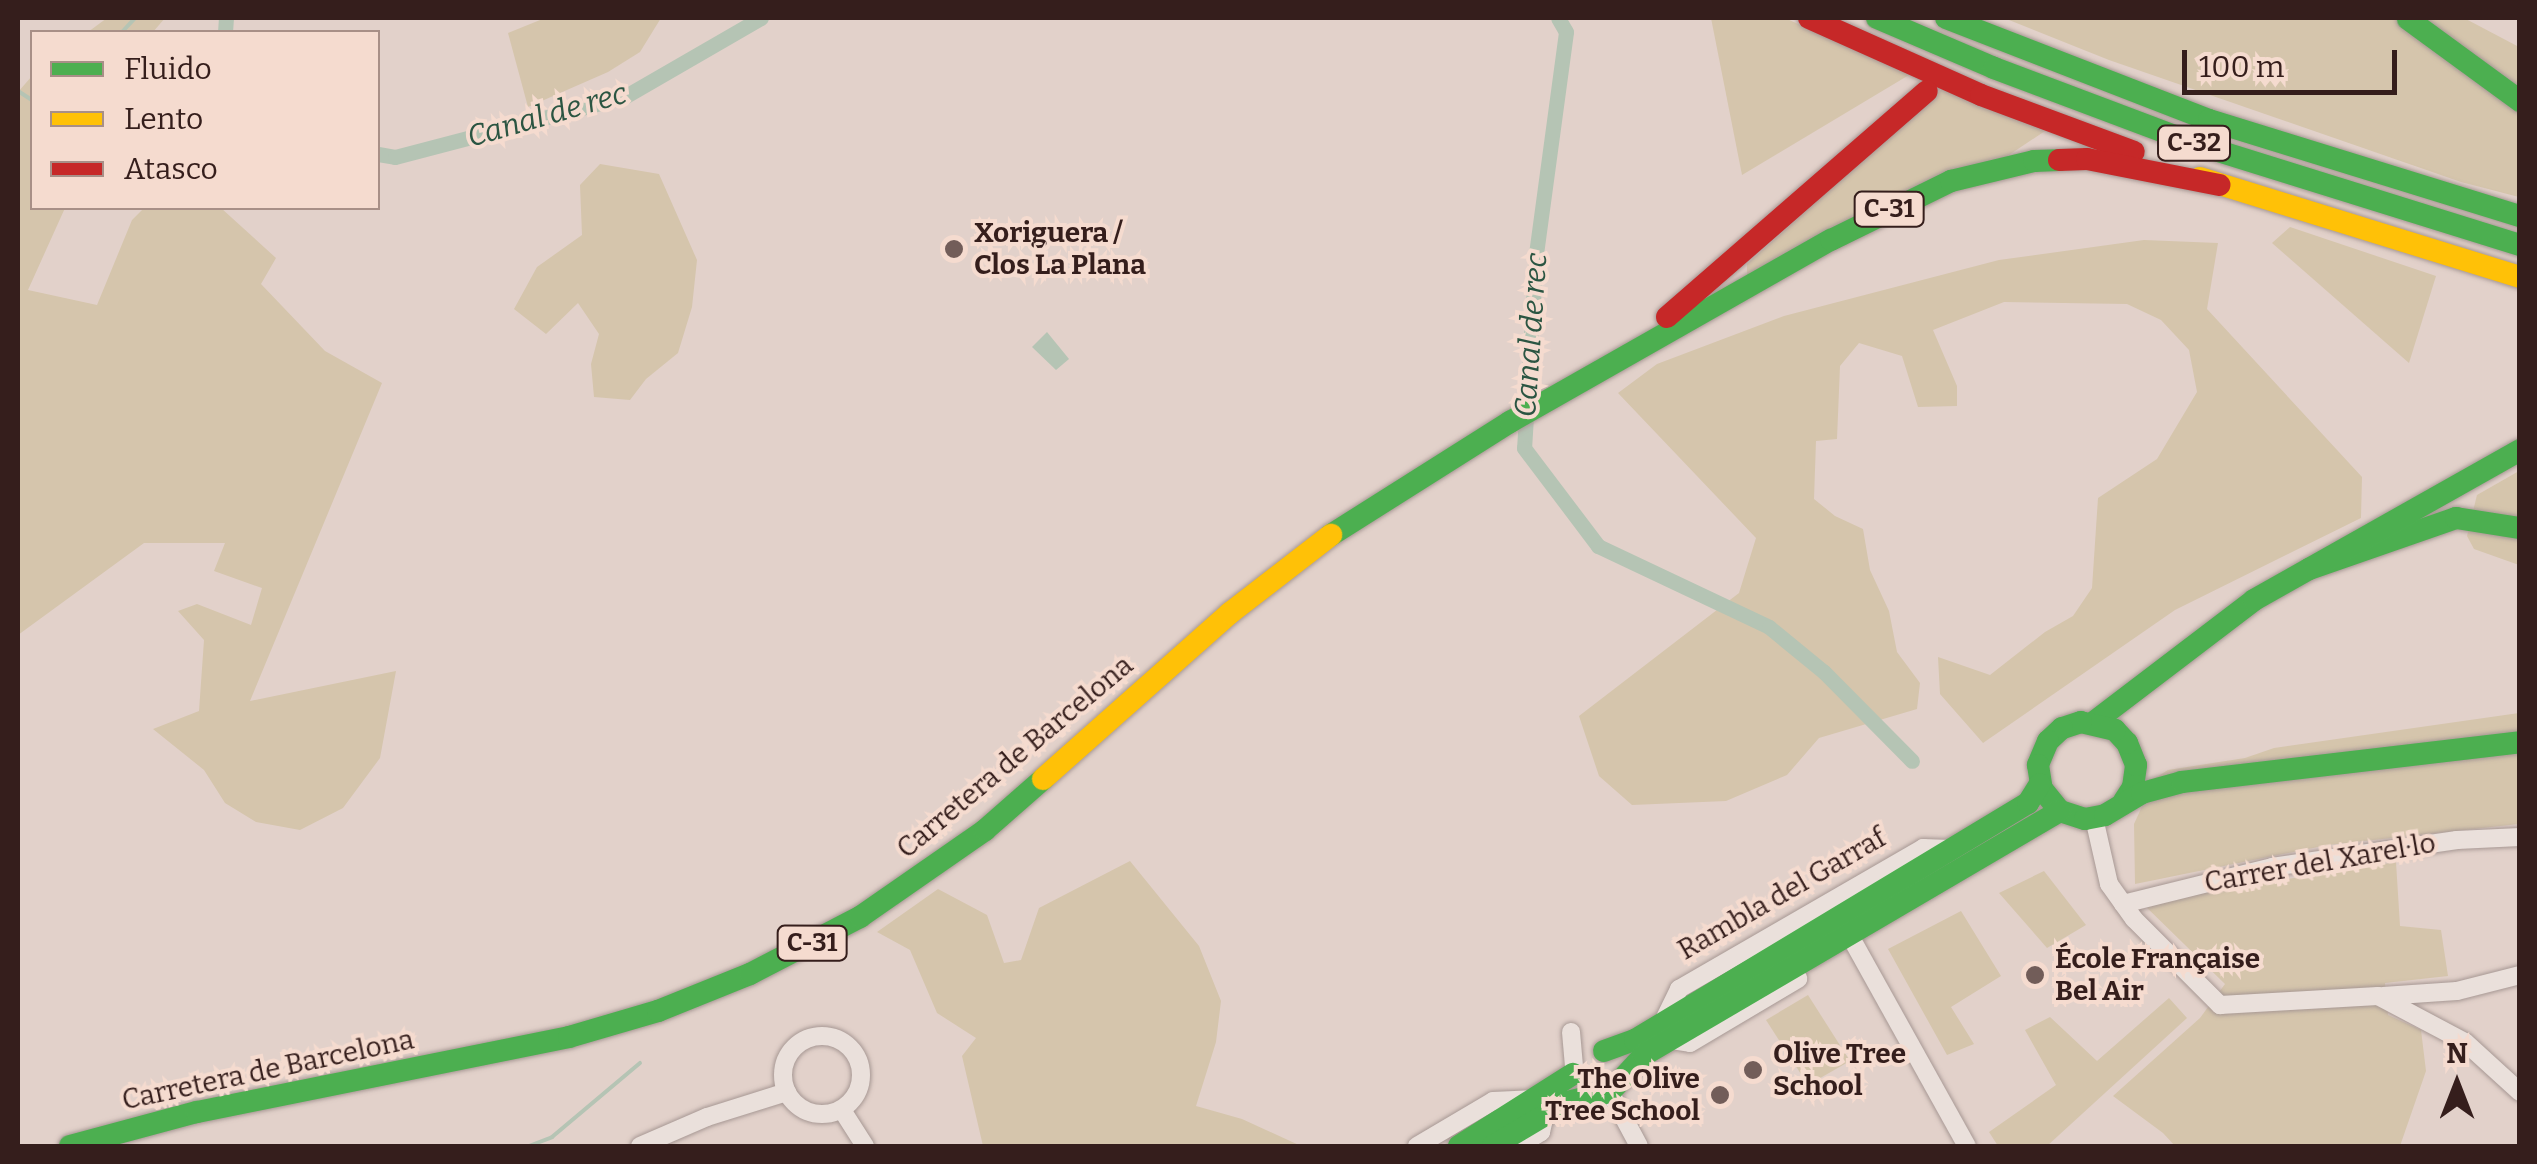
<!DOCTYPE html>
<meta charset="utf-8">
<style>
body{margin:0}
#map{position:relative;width:2537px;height:1164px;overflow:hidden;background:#e2d1ca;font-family:Bitter,serif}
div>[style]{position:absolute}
.green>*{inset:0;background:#d5c5ac}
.water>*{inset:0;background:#b5c4b4}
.stream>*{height:4px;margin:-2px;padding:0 2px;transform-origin:2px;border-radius:2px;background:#b5c4b4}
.canal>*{height:15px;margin:-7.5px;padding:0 7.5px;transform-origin:7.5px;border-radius:7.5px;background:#b5c4b4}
.roads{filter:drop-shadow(0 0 2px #a79894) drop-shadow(0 0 2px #a79894)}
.street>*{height:18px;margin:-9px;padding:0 9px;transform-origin:9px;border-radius:9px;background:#eae0db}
.street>.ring{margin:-9px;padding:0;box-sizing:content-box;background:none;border:18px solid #eae0db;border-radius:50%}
.fast>*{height:22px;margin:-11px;padding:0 11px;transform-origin:11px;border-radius:11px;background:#4caf50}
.slow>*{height:22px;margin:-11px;padding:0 11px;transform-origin:11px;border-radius:11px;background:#ffc107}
.jam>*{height:22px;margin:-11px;padding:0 11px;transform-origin:11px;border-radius:11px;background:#c62828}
.dots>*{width:28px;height:28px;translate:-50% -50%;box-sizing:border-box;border:5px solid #f5dbcf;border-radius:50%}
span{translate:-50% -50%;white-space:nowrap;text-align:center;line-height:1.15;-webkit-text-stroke:8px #f5dbcf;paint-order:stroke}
.shield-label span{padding:2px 8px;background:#f5dbcf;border:2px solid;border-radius:8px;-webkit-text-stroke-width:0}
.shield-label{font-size:25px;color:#351e1c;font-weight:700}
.poi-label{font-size:28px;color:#351e1c;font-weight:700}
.left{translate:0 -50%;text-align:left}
.right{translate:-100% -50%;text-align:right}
.street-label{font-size:28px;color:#351e1c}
.water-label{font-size:30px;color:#2b5542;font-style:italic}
.frame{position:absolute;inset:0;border:20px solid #351e1c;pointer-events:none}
.legend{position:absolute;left:30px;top:30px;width:350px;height:180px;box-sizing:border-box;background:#f5dbcf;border:2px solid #a88f87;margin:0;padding:12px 18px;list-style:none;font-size:30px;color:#351e1c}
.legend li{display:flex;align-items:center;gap:20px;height:50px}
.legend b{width:50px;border:2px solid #a88f87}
.north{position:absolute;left:2407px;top:1034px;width:100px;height:100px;-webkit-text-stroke:8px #f5dbcf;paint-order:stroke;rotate:0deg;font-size:28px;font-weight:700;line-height:40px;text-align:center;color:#351e1c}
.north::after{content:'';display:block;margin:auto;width:35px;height:45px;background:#351e1c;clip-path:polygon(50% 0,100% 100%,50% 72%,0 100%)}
.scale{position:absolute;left:2182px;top:50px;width:215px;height:45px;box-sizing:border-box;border:5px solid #351e1c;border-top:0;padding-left:12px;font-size:30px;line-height:35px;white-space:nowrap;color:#351e1c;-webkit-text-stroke:8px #f5dbcf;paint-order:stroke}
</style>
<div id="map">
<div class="green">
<i style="clip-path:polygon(107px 18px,165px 18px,153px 32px,88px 32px)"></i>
<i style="clip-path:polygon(545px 18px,661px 18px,640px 52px,608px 72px,528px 107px,508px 33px)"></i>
<i style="clip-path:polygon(1711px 18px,1785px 18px,1909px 75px,1742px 175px)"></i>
<i style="clip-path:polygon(2004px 18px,2464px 18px,2519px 47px,2519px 197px,2461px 182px,2109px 60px)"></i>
<i style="clip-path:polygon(32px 76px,32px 208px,65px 208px,28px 290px,97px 305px,132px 220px,144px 208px,221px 208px,276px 258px,261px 284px,325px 351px,382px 383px,250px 701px,396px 671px,380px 758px,343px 808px,300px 830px,256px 822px,225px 803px,204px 770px,153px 729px,199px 711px,204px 640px,178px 611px,197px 604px,251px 625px,262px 588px,214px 571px,225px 543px,144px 543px,18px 635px,18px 92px)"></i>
<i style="clip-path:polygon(1942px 89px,2045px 131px,2006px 157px,1747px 277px,1747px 264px)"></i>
<i style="clip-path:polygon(600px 164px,659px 174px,697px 260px,692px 307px,678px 353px,646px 379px,630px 400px,594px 397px,591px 364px,599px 334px,578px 303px,546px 334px,514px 309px,537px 267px,582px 235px,580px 185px)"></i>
<i style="clip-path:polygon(2290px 227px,2436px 276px,2409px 363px,2272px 243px)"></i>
<i style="clip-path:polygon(2144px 240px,2218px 243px,2207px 309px,2362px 477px,2361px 518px,2175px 610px,1983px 743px,1940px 694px,1938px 657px,1990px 675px,2045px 632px,2073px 616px,2092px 588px,2098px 498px,2157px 459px,2197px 392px,2189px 350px,2161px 320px,2127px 304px,2004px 302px,1933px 330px,1957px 386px,1957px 406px,1918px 407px,1902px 356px,1859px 343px,1840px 366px,1837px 439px,1816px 441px,1814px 499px,1835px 516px,1863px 529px,1870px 570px,1889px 611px,1897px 652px,1920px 683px,1917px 709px,1819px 738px,1787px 775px,1726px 801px,1632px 805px,1599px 776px,1579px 716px,1739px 593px,1756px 538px,1618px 393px,1657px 364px,1784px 316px,1999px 260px)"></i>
<i style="clip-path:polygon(2519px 471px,2519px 565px,2474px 549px,2467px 536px,2477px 495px)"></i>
<i style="clip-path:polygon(2519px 713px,2519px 824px,2328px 845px,2135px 884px,2134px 824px,2155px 778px,2168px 770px,2245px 758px,2274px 748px)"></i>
<i style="clip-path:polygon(1130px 861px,1199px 946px,1221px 1001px,1216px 1042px,1196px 1106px,1242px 1119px,1301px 1146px,983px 1146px,962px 1056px,976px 1038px,937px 1013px,910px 950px,877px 932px,938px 889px,987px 915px,1004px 963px,1021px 960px,1039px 908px)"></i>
<i style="clip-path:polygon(2396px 862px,2400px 926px,2441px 930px,2448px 976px,2385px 983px,2388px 1015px,2421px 1030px,2426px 1071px,2400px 1146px,2175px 1146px,2163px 1133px,2113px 1096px,2200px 1018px,2225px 984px,2141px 902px)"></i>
<i style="clip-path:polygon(2044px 871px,2086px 925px,2047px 948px,1999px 893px)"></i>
<i style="clip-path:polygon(1961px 911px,2001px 976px,1951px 1007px,1974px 1044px,1947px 1055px,1888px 949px)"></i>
<i style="clip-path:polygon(1808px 995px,1850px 1061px,1808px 1085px,1766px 1020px)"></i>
<i style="clip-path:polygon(2169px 998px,2187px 1018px,2047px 1146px,1998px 1146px,1989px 1132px,2056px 1085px,2025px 1030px,2050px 1017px,2097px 1061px)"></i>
</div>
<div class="water">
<i style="clip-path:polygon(1047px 332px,1069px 359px,1056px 370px,1032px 347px)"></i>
</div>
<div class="stream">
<i style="left:122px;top:32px;width:19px;rotate:-47deg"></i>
<i style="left:18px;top:91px;width:17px;rotate:33deg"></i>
<i style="left:529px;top:1146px;width:25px;rotate:-21deg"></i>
<i style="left:552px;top:1137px;width:115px;rotate:-40.1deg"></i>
</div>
<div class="canal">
<i style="left:1558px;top:18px;width:16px;rotate:60deg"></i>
<i style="left:1566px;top:32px;width:223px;rotate:97.7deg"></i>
<i style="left:1536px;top:253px;width:195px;rotate:93.5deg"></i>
<i style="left:1524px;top:448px;width:123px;rotate:52.9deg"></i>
<i style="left:1598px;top:546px;width:189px;rotate:25.3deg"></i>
<i style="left:1769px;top:627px;width:71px;rotate:39.3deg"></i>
<i style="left:1824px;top:672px;width:125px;rotate:45.3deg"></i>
<i style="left:225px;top:32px;width:14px;rotate:-86deg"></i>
<i style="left:378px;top:154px;width:17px;rotate:10deg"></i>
<i style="left:395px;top:157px;width:237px;rotate:-14.7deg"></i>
<i style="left:624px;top:97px;width:158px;rotate:-30deg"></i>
</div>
<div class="roads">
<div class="street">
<i style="left:2094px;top:818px;width:68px;rotate:77.2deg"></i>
<i style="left:2109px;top:884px;width:43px;rotate:54.5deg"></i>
<i style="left:2134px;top:919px;width:122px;rotate:45deg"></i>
<i style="left:2220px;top:1005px;width:158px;rotate:-3.3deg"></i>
<i style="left:2378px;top:996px;width:98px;rotate:27.9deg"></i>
<i style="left:2465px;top:1042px;width:74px;rotate:42.3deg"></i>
<i style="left:2123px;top:904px;width:154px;rotate:-13.9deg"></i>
<i style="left:2272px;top:867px;width:187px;rotate:-8.3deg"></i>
<i style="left:2457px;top:840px;width:63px;rotate:-2.7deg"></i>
<i style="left:1855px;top:945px;width:230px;rotate:60.9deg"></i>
<i style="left:2383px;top:996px;width:74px;rotate:-3.9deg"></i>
<i style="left:2457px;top:991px;width:65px;rotate:-14.3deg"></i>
<i style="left:1663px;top:1022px;width:37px;rotate:-64deg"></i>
<i style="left:1679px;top:989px;width:282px;rotate:-30deg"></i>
<i style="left:1923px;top:848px;width:28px;rotate:2deg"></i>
<i style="left:1571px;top:1032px;width:34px;rotate:85deg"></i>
<i class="ring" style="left:783px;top:1036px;width:60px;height:60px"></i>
<i style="left:1672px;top:1040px;width:18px;rotate:9deg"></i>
<i style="left:1690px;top:1043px;width:126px;rotate:-30.7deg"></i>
<i style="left:1610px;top:1092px;width:61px;rotate:61.8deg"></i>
<i style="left:842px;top:1110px;width:43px;rotate:57.4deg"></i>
<i style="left:640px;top:1146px;width:73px;rotate:-23.4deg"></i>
<i style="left:707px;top:1117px;width:84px;rotate:-17.4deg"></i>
<i style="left:1417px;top:1146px;width:88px;rotate:-30.6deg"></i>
<i style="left:1493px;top:1101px;width:43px;rotate:-2.7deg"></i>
<i style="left:1518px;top:1146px;width:27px;rotate:-31deg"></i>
<i style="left:1541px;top:1132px;width:17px;rotate:-77deg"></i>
</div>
<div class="fast">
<i style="left:1877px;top:18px;width:127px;rotate:23.1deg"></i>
<i style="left:1994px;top:68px;width:219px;rotate:20.6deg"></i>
<i style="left:2199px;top:145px;width:336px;rotate:17.3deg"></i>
<i style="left:1946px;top:18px;width:282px;rotate:21.2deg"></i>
<i style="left:2209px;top:120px;width:325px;rotate:17.2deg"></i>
<i style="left:2408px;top:19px;width:139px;rotate:36.2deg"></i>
<i style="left:1331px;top:535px;width:212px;rotate:-32.3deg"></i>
<i style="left:1510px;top:422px;width:369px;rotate:-29.6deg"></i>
<i style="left:1831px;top:240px;width:134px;rotate:-26.2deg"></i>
<i style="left:1951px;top:181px;width:85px;rotate:-13.5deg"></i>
<i style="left:2034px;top:161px;width:25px;rotate:-2deg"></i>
<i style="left:2309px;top:569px;width:156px;rotate:-19.1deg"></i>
<i style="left:2456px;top:518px;width:65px;rotate:8.9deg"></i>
<i style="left:2094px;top:722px;width:201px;rotate:-37.3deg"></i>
<i style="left:2254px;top:600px;width:305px;rotate:-29.4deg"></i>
<i style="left:2124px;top:801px;width:17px;rotate:-57deg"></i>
<i style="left:2133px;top:787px;width:22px;rotate:-82deg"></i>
<i style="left:2136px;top:765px;width:24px;rotate:-112deg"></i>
<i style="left:2127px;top:743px;width:18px;rotate:-133deg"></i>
<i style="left:2115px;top:730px;width:35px;rotate:-167deg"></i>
<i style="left:2081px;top:722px;width:20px;rotate:162deg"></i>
<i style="left:2062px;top:728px;width:19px;rotate:137deg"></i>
<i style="left:2048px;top:741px;width:26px;rotate:113deg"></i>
<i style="left:2038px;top:765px;width:24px;rotate:81deg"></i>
<i style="left:2042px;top:789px;width:28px;rotate:51deg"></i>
<i style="left:2060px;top:811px;width:26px;rotate:18deg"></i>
<i style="left:2085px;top:819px;width:20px;rotate:-11deg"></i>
<i style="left:2105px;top:815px;width:43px;rotate:-30.7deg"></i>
<i style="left:2142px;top:793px;width:41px;rotate:-15.4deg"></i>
<i style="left:2182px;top:782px;width:340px;rotate:-6.7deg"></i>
<i style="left:1604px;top:1051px;width:33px;rotate:-20deg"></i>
<i style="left:1635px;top:1040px;width:459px;rotate:-31.1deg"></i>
<i style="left:2028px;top:803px;width:22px;rotate:-58deg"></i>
<i style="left:70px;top:1146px;width:131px;rotate:-15deg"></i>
<i style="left:197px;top:1112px;width:379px;rotate:-11.4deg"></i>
<i style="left:569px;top:1037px;width:93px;rotate:-16.3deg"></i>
<i style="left:658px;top:1011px;width:99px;rotate:-21.9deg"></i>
<i style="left:750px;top:974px;width:124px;rotate:-27.4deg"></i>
<i style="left:860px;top:917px;width:152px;rotate:-34.8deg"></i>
<i style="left:985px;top:830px;width:77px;rotate:-41.3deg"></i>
<i style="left:1459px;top:1146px;width:135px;rotate:-32.3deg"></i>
<i style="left:1493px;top:1146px;width:86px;rotate:-30.7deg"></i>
<i style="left:1567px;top:1102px;width:44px;rotate:-13.1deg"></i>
<i style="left:1610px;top:1092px;width:50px;rotate:-47.4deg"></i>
<i style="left:1644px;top:1055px;width:482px;rotate:-30.4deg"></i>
</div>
<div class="slow">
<i style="left:2200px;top:178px;width:335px;rotate:17.2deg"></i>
<i style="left:1043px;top:779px;width:250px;rotate:-41.6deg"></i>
<i style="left:1230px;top:613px;width:128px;rotate:-37.7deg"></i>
</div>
<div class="jam">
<i style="left:1809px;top:18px;width:188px;rotate:24.1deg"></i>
<i style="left:1981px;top:95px;width:163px;rotate:20.4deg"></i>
<i style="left:2059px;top:160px;width:28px;rotate:-2deg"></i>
<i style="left:2087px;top:159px;width:135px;rotate:11.1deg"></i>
<i style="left:1667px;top:317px;width:344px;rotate:-41deg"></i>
</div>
</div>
<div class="dots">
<i style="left:954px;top:249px;background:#725d59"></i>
<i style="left:2035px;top:975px;background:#725d59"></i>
<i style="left:1753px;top:1070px;background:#725d59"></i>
<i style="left:1720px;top:1095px;background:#725d59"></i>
</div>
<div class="shield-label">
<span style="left:2194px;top:143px">C-32</span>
<span style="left:1889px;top:209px">C-31</span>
<span style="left:812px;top:943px">C-31</span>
</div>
<div class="poi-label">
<span class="left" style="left:974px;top:249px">Xoriguera /<br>Clos La Plana</span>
<span class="left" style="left:2055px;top:975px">École Française<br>Bel Air</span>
<span class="left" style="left:1773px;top:1070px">Olive Tree<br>School</span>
<span class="right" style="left:1700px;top:1095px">The Olive<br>Tree School</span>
</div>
<div class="street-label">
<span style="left:1015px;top:757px;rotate:-40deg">Carretera de Barcelona</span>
<span style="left:2320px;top:863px;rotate:-10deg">Carrer del Xarel·lo</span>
<span style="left:1782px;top:894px;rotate:-30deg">Rambla del Garraf</span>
<span style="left:268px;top:1070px;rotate:-12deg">Carretera de Barcelona</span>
</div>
<div class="water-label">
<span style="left:547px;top:115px;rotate:-16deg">Canal de rec</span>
<span style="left:1531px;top:335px;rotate:-86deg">Canal de rec</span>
</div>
<div class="frame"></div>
<ul class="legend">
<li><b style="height:12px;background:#4caf50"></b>Fluido</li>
<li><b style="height:12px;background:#ffc107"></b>Lento</li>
<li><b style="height:12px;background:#c62828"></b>Atasco</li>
</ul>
<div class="north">N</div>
<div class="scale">100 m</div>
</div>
